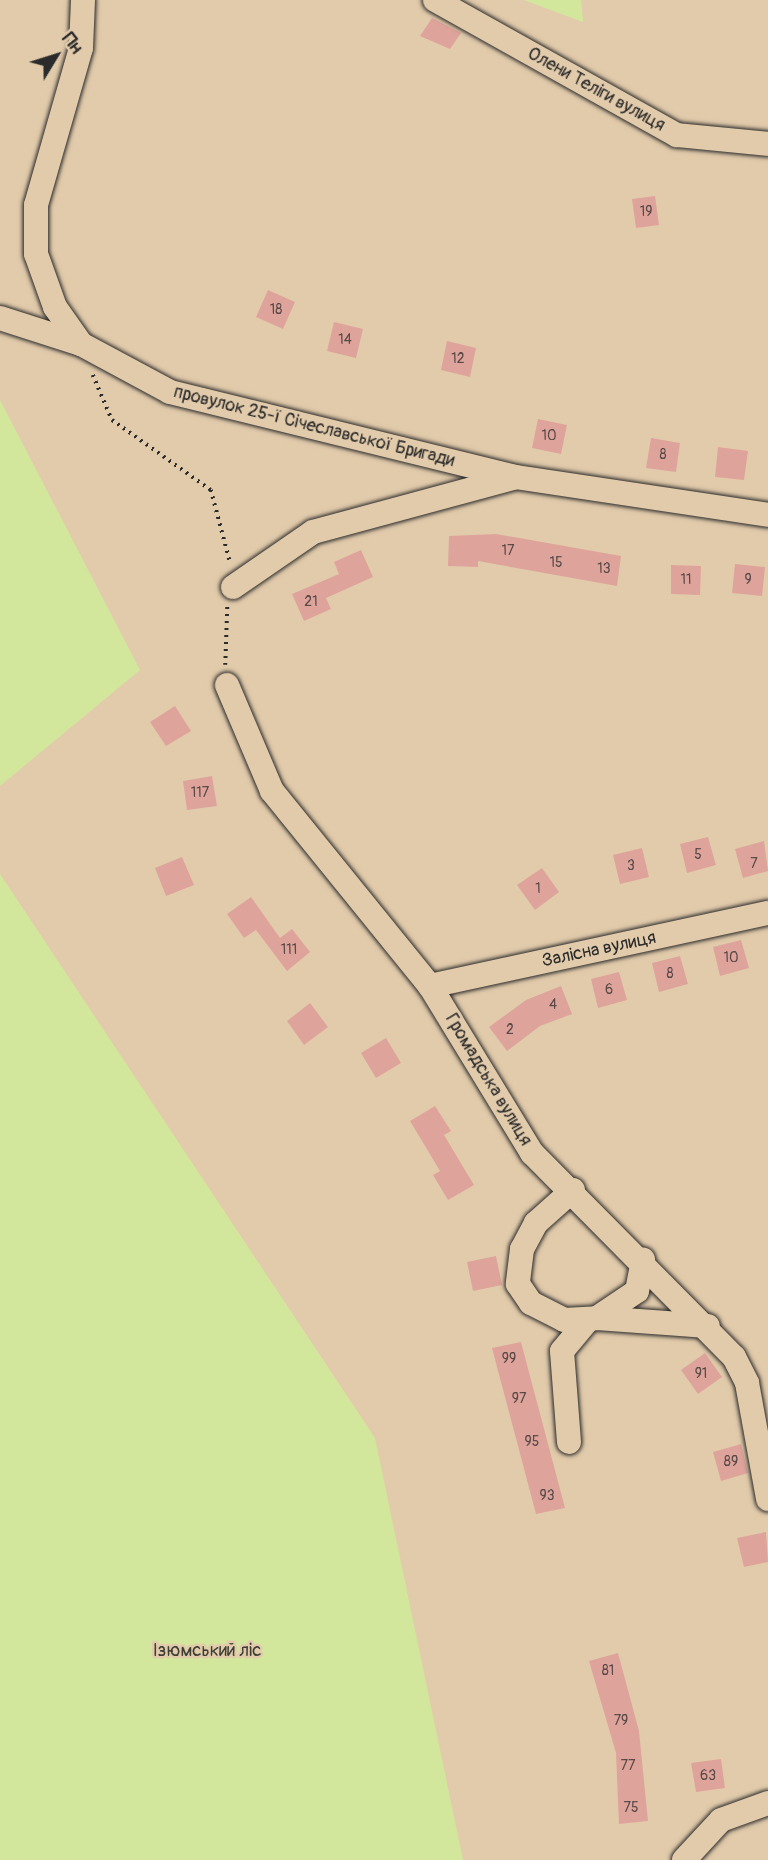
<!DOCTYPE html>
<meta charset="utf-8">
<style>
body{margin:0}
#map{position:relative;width:768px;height:1860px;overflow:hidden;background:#e2cbab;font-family:Pangolin,sans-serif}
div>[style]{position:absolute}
.green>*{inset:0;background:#d2e79c}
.building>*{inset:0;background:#dea49b}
.path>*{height:3.5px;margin-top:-1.75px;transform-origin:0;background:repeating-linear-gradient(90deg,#2b2b2b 0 2px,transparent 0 7px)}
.roads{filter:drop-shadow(0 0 2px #2b2b2b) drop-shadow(0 0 2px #2b2b2b)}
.minor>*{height:24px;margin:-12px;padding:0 12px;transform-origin:12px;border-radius:12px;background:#e2cbab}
span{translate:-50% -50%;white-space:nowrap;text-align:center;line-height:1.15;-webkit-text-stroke:5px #e2cbab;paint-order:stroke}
.number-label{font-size:14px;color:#584947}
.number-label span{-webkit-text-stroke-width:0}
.street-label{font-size:18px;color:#2b2b2b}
.park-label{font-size:18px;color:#3c3e36}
.north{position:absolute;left:21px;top:21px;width:70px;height:70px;-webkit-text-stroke:5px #e2cbab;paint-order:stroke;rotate:52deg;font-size:19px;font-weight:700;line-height:28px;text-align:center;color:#2b2b2b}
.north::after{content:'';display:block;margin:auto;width:24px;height:32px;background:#2b2b2b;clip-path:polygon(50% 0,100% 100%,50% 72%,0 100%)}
</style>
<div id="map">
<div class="green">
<i style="clip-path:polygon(524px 0,581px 0,583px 22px)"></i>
<i style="clip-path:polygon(0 400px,140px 670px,0 786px)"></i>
<i style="clip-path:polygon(0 874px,375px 1438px,463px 1860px,0 1860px)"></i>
</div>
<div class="building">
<i style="clip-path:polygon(432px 18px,461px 33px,450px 49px,420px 36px)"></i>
<i style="clip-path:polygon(655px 196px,659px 225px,636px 228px,632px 199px)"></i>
<i style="clip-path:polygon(268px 290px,295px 302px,283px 329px,256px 317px)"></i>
<i style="clip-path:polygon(334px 322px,363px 329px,356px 358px,327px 351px)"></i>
<i style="clip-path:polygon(447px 341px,476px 348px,470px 377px,441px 370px)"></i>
<i style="clip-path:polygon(538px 419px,567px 425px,561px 454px,532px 448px)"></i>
<i style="clip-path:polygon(651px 438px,680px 443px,676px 472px,646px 468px)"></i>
<i style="clip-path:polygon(718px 447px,748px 451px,744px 480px,715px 477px)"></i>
<i style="clip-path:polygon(496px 534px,621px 556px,617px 586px,478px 561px,478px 567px,448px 566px,449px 536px)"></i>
<i style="clip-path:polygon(361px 550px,373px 577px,326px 598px,331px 609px,304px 621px,292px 594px,339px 574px,334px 562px)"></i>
<i style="clip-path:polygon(735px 564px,765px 567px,762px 596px,732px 593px)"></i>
<i style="clip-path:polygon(671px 565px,701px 566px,700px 595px,671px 594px)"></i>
<i style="clip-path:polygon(175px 706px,191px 731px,166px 746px,150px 722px)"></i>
<i style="clip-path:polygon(212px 776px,217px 806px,187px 810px,183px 781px)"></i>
<i style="clip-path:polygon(708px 837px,716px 865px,687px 873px,680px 844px)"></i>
<i style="clip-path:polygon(764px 841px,768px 871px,743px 878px,735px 849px)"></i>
<i style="clip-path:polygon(642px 848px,649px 877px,620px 884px,613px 855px)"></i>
<i style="clip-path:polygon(182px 857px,194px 885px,166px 896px,155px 868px)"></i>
<i style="clip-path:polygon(542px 868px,559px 892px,535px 910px,517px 885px)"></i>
<i style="clip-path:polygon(251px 897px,280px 938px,292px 929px,310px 952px,287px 971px,256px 930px,244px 938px,227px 914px)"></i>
<i style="clip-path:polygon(741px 940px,749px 968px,720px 976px,713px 947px)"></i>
<i style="clip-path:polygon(680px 956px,688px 984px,659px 992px,652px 963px)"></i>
<i style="clip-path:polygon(619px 972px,627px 1000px,598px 1008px,591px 979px)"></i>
<i style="clip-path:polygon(561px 986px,572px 1014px,540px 1026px,507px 1051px,489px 1027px,526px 1000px)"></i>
<i style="clip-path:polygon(310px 1003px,328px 1027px,304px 1045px,287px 1021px)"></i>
<i style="clip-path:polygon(386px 1038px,401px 1063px,376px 1078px,361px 1053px)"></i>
<i style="clip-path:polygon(435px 1106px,451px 1131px,444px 1135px,474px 1185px,448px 1200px,433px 1175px,440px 1171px,410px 1121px)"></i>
<i style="clip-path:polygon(496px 1256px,502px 1285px,473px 1291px,467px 1262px)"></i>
<i style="clip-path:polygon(521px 1342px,565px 1508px,536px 1514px,492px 1348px)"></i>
<i style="clip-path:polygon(705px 1353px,722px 1377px,698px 1394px,681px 1370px)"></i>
<i style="clip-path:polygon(741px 1444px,748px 1473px,721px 1481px,713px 1452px)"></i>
<i style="clip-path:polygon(766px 1532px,768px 1562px,744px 1567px,737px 1538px)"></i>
<i style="clip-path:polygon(618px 1653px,639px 1731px,648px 1821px,619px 1824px,616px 1753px,589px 1661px)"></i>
<i style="clip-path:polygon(721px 1759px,725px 1788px,696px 1792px,691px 1763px)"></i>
</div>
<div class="path">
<i style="left:93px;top:375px;width:49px;rotate:67.1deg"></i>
<i style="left:112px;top:420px;width:121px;rotate:35.3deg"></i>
<i style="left:211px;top:490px;width:74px;rotate:75.2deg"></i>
<i style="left:225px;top:665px;width:58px;rotate:-88deg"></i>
</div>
<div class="roads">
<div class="minor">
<i style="left:435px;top:0;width:277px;rotate:29.2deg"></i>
<i style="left:677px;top:135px;width:91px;rotate:5.6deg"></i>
<i style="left:0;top:318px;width:85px;rotate:17.8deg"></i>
<i style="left:81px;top:344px;width:101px;rotate:28.3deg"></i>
<i style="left:170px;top:392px;width:355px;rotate:13.8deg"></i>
<i style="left:515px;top:477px;width:256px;rotate:8.5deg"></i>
<i style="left:81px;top:344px;width:45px;rotate:-125.1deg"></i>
<i style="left:55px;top:307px;width:56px;rotate:-109.7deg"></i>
<i style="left:36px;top:254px;width:49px;rotate:-90deg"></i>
<i style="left:36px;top:205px;width:163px;rotate:-74deg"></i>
<i style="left:81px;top:48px;width:48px;rotate:-87.6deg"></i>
<i style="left:233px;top:587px;width:97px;rotate:-34.5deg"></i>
<i style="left:313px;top:532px;width:207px;rotate:-15.1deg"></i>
<i style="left:227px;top:685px;width:115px;rotate:67deg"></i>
<i style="left:272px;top:791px;width:251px;rotate:51deg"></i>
<i style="left:430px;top:986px;width:196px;rotate:58.6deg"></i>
<i style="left:532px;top:1153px;width:287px;rotate:45.3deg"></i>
<i style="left:734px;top:1357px;width:29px;rotate:63deg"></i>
<i style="left:747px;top:1383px;width:118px;rotate:79.7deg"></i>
<i style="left:430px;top:986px;width:346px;rotate:-12.2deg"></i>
<i style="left:573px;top:1190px;width:50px;rotate:138.3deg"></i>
<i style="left:536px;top:1223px;width:30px;rotate:118deg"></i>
<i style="left:522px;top:1249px;width:35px;rotate:97deg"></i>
<i style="left:518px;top:1284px;width:23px;rotate:56deg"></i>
<i style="left:531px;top:1303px;width:37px;rotate:27deg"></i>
<i style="left:564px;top:1320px;width:33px;rotate:-3deg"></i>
<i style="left:597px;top:1318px;width:48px;rotate:-34deg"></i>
<i style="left:637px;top:1291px;width:32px;rotate:-79deg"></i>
<i style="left:597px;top:1318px;width:111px;rotate:4.1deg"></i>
<i style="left:569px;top:1442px;width:91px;rotate:-94.4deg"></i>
<i style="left:562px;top:1351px;width:39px;rotate:-50deg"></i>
<i style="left:684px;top:1860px;width:54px;rotate:-47.2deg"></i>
<i style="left:721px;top:1820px;width:50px;rotate:-19.9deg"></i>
</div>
</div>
<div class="number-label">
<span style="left:646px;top:212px">19</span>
<span style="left:276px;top:310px">18</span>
<span style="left:345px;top:340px">14</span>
<span style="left:458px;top:359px">12</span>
<span style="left:549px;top:436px">10</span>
<span style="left:663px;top:455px">8</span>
<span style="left:508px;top:551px">17</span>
<span style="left:556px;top:563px">15</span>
<span style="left:604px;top:569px">13</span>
<span style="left:686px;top:580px">11</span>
<span style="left:748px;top:580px">9</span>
<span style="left:311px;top:602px">21</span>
<span style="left:200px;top:793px">117</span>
<span style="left:698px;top:855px">5</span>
<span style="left:754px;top:864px">7</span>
<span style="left:631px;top:866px">3</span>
<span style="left:538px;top:889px">1</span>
<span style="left:289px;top:950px">111</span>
<span style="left:731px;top:958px">10</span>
<span style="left:670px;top:974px">8</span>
<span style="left:609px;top:990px">6</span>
<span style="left:553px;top:1005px">4</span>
<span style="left:510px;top:1030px">2</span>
<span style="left:509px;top:1359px">99</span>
<span style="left:701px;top:1374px">91</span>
<span style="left:519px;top:1399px">97</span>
<span style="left:532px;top:1442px">95</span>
<span style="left:731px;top:1462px">89</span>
<span style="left:547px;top:1496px">93</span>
<span style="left:608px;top:1671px">81</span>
<span style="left:621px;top:1721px">79</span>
<span style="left:628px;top:1766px">77</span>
<span style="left:708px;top:1776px">63</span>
<span style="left:631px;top:1808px">75</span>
</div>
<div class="street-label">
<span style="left:596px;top:90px;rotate:29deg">Олени Теліги вулиця</span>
<span style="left:314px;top:427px;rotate:14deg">провулок 25-ї Січеславської Бригади</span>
<span style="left:599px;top:950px;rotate:-12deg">Залісна вулиця</span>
<span style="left:488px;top:1080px;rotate:59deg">Громадська вулиця</span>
</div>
<div class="park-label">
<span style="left:207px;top:1651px">Ізюмський ліс</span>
</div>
<div class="north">Пн</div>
</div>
